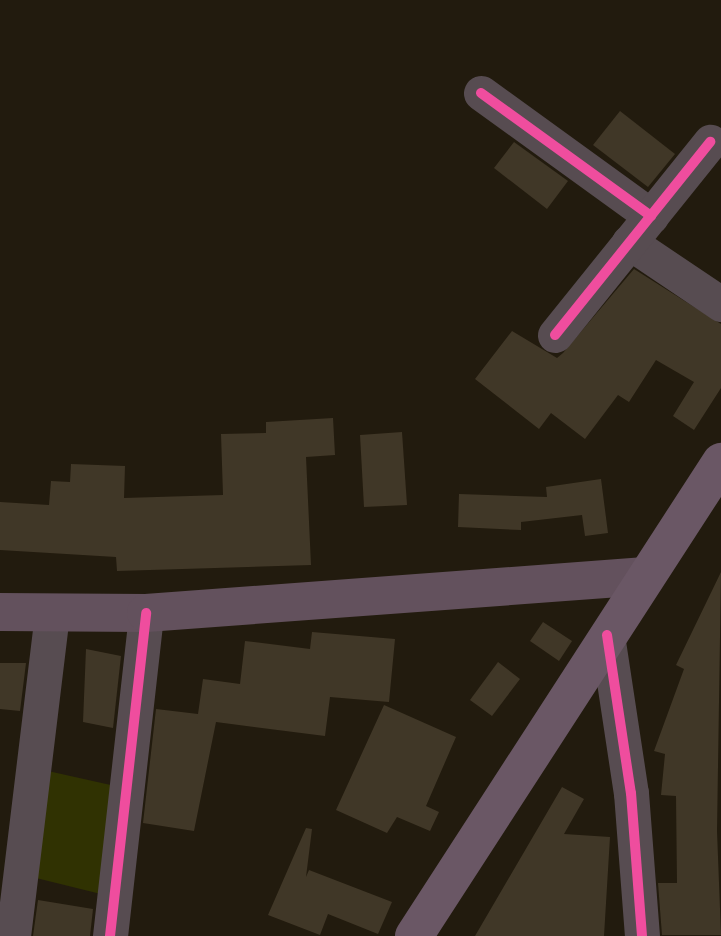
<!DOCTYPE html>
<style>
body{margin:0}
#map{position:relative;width:721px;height:936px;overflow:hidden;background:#221b0e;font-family:"Source Sans 3",sans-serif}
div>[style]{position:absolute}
.green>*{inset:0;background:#303202}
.building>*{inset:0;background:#403727}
.minor>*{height:35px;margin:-17.5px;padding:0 17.5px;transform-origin:17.5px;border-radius:17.5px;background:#574c51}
.major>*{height:38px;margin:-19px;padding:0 19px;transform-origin:19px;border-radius:19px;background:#63515d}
.highway>*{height:38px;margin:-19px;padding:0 19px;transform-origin:19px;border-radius:19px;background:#6a5765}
.cycleway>*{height:10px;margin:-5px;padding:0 5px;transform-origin:5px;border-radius:5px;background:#ef4d9e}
span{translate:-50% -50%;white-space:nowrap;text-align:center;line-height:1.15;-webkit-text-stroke:6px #0e0802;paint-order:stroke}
</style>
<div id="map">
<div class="green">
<i style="clip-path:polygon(48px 771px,133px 790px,117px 898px,28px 876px)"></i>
</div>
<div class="building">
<i style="clip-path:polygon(620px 111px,675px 154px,648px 187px,593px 145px)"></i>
<i style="clip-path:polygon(514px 142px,568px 181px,547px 209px,494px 168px)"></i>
<i style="clip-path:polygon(634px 269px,721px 324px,721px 388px,694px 430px,673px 416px,694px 382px,656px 360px,629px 402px,618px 395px,585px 439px,551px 413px,539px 429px,475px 379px,512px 331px,557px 358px,563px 353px)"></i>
<i style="clip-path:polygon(333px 418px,335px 455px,306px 457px,311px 565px,117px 571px,116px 557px,0 550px,0 502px,49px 505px,51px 481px,70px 482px,71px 464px,125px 466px,124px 498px,223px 495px,221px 434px,266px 433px,266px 422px)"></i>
<i style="clip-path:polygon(402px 432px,407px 505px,364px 507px,360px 435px)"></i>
<i style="clip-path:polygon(601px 479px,608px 533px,585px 536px,582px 515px,521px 522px,521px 530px,458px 527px,459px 494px,547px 497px,546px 487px)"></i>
<i style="clip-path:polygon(721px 572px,717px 831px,721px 935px,662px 935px,658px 883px,677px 883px,676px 796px,661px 795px,665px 754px,654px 751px,684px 669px,676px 665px)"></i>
<i style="clip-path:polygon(543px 622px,572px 641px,559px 661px,530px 641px)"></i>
<i style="clip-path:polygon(312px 632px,395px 639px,389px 702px,330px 697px,325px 736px,216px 722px,194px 831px,143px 823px,156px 709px,198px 714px,203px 679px,240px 684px,245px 641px,310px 649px)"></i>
<i style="clip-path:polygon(86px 649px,121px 656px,113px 728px,83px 722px)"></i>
<i style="clip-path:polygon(498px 662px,520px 679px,492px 716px,470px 700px)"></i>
<i style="clip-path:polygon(0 663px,26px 663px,20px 711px,0 709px)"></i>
<i style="clip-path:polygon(384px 705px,456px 737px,426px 806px,439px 812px,430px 831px,397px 817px,387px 833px,336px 810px)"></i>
<i style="clip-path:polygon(562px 787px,584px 799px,564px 834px,610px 837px,604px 936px,475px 936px)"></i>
<i style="clip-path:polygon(306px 828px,312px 829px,306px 877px,309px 870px,392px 902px,378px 934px,328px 914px,320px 935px,268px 915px)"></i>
<i style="clip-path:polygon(38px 900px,93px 909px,90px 936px,33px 936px)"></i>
</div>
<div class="minor">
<i style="left:481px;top:93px;width:210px;rotate:35.9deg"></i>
<i style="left:629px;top:242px;width:111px;rotate:34deg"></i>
<i style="left:555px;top:335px;width:248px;rotate:-51.2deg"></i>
<i style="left:607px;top:635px;width:160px;rotate:81.4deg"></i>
<i style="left:631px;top:793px;width:143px;rotate:85.6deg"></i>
<i style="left:13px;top:936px;width:324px;rotate:-83.1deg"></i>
<i style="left:110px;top:936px;width:325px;rotate:-83.6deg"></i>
</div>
<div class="major">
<i style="left:0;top:612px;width:146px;rotate:0.4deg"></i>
<i style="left:146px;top:613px;width:501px;rotate:-4.23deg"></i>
</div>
<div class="highway">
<i style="left:414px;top:936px;width:565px;rotate:-57.07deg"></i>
</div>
<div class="cycleway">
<i style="left:481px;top:93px;width:210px;rotate:35.9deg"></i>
<i style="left:555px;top:335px;width:248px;rotate:-51.2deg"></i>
<i style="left:607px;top:635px;width:160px;rotate:81.4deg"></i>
<i style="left:631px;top:793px;width:143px;rotate:85.6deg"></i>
<i style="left:110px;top:936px;width:325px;rotate:-83.6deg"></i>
</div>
</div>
